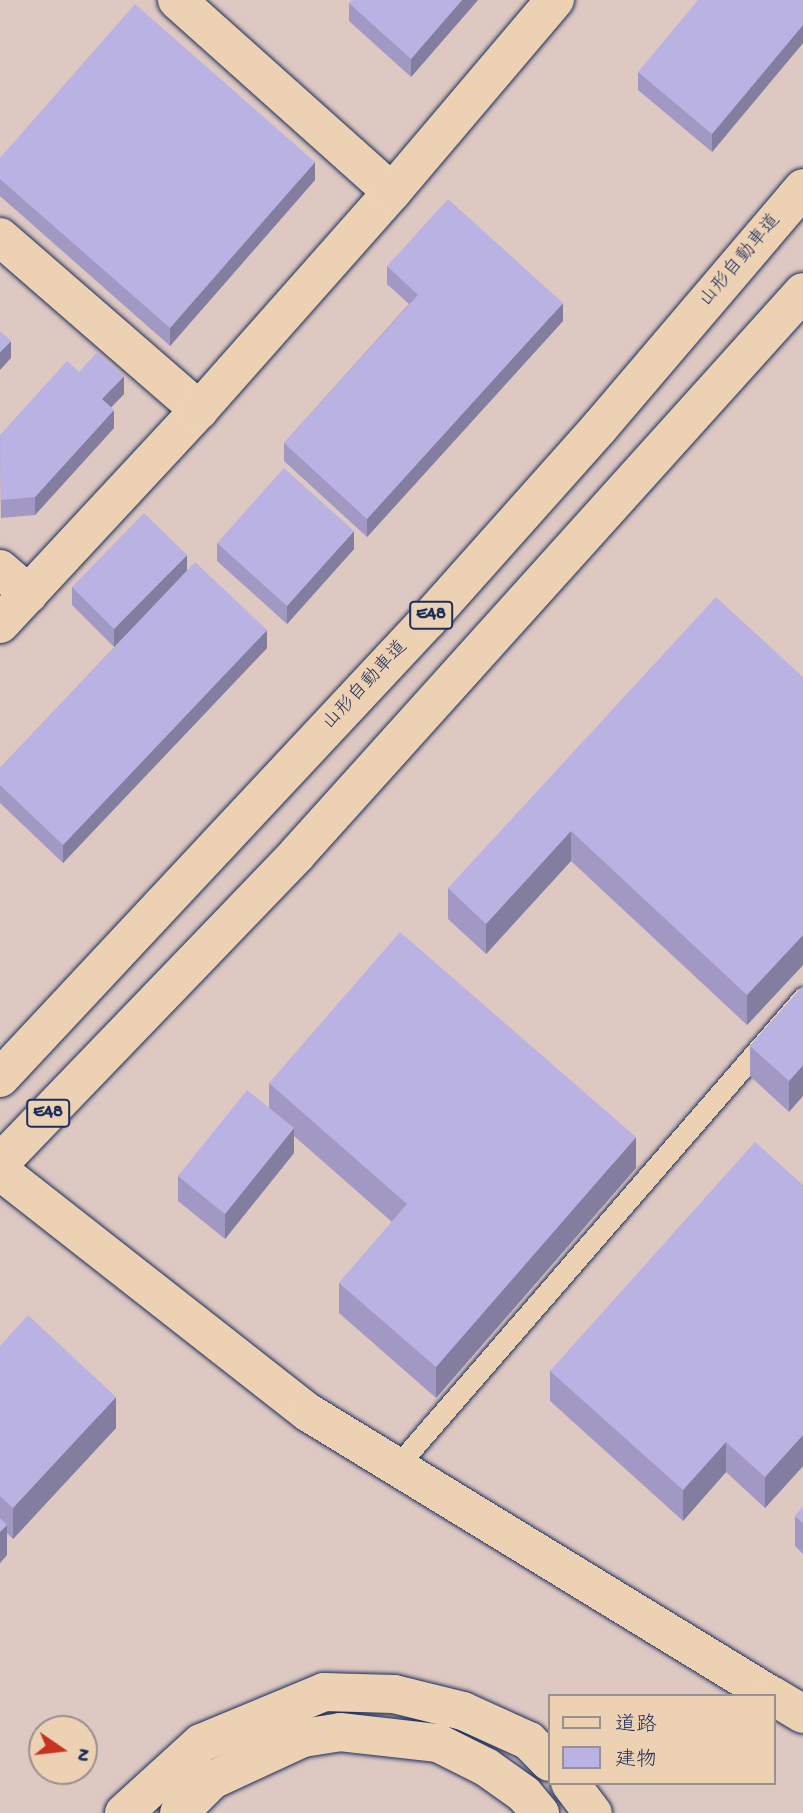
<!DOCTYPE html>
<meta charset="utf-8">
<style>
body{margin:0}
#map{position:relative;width:803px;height:1813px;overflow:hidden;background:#dec8c2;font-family:"Gochi Hand","Klee One",sans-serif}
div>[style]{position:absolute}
.roads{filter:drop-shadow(0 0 2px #1b2f5e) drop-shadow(0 0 2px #1b2f5e)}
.service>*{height:21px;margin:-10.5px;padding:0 10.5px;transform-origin:10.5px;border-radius:10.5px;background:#edd1b3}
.minor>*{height:38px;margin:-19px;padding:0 19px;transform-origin:19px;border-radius:19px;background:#edd1b3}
.tertiary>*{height:38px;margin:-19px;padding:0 19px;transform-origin:19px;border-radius:19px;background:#edd1b3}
.motorway>*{height:38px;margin:-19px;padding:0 19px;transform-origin:19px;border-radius:19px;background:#edd1b3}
.wall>*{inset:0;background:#a199c4}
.shaded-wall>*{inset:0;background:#837da0}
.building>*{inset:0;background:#bbb2e4}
span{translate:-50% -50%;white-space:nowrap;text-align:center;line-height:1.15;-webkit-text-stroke:6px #edd1b3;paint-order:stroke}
.shield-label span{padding:2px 5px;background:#edd1b3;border:2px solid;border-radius:5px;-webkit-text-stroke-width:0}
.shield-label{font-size:18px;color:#1b2f5e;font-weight:700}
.street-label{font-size:19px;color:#1b2f5e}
.legend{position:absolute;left:548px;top:1694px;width:228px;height:91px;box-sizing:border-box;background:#edd1b3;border:2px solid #999091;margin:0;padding:9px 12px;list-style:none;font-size:21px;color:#1b2f5e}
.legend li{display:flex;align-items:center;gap:14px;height:35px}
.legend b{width:35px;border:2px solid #999091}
.north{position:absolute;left:28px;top:1715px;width:70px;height:70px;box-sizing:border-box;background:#edd1b3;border:2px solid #999091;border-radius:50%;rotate:104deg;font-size:19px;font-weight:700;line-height:28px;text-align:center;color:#1b2f5e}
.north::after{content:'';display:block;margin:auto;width:24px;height:32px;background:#c8321e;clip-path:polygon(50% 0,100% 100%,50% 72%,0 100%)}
</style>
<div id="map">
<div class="roads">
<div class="service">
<i style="left:397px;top:1466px;width:620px;rotate:-49.06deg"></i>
</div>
<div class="minor">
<i style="left:177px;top:0;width:288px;rotate:41.8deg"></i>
<i style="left:0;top:237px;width:264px;rotate:41deg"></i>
<i style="left:0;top:569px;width:38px;rotate:41deg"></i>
<i style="left:0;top:624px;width:292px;rotate:-47.1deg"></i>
<i style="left:199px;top:410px;width:291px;rotate:-48.5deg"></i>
<i style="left:392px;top:192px;width:252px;rotate:-49.7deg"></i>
</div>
<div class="tertiary">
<i style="left:0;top:1171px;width:392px;rotate:38.1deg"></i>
<i style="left:309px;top:1413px;width:543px;rotate:31.43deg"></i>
<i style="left:773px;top:1696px;width:35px;rotate:31deg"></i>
</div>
<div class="motorway">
<i style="left:0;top:1078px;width:627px;rotate:-46.94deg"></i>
<i style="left:428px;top:620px;width:257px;rotate:-48.3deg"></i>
<i style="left:599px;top:428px;width:315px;rotate:-49.6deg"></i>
<i style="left:0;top:1163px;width:429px;rotate:-46.1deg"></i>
<i style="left:297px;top:854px;width:756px;rotate:-48deg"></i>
<i style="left:570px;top:1783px;width:38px;rotate:53deg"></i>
<i style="left:124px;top:1813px;width:104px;rotate:-42.3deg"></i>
<i style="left:201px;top:1743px;width:133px;rotate:-22.5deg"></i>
<i style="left:324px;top:1692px;width:70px;rotate:1.6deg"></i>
<i style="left:394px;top:1694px;width:71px;rotate:13.8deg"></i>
<i style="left:463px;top:1711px;width:72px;rotate:24.4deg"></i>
<i style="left:529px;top:1741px;width:29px;rotate:46deg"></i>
<i style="left:179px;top:1813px;width:47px;rotate:-45deg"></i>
<i style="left:212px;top:1780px;width:100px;rotate:-24.8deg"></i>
<i style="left:303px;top:1738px;width:37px;rotate:-9deg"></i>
<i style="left:340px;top:1732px;width:99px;rotate:6.4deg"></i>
<i style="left:438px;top:1743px;width:54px;rotate:26.6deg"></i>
<i style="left:486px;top:1767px;width:47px;rotate:35.4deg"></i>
<i style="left:524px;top:1794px;width:25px;rotate:50deg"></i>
</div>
</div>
<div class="wall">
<i style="clip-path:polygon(478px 0,411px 77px,349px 21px,349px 3px)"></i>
<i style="clip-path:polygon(803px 0,803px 43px,712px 152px,638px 90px,638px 72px)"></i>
<i style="clip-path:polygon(0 158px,315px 180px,170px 346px,0 196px)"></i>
<i style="clip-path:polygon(387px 266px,563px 321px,367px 537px,284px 461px,284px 443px,409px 304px,387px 284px)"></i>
<i style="clip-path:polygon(79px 372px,124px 394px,111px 407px,114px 428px,35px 515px,1px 518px,0 435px)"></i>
<i style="clip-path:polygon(217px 543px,354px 549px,287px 624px,217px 561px)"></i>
<i style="clip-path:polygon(187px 571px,267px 648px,63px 863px,0 803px,0 768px,141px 619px,114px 647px,72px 605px,72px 587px)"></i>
<i style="clip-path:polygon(803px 677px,803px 965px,747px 1025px,571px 861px,486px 954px,448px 919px,448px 888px)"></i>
<i style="clip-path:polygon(803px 986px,789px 1112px,750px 1076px,750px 1046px)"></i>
<i style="clip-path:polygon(269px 1083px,636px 1168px,436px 1398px,339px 1313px,339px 1283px,392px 1222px,294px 1136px,294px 1153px,225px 1239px,178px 1201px,178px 1176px,269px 1108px)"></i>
<i style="clip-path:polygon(803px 1185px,803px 1466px,765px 1508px,726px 1472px,683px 1521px,550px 1401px,550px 1371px)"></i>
<i style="clip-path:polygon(0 1346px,116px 1428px,13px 1539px,7px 1533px,7px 1555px,0 1563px)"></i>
<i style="clip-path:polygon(803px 1507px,803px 1554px,795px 1546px,795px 1516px)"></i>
</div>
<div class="shaded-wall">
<i style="clip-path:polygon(462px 0,478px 0,411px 77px,411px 59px)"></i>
<i style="clip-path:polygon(803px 25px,803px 43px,712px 152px,712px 134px)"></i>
<i style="clip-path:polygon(315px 162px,315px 180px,170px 346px,170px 328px)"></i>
<i style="clip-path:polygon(563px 303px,563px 321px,367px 537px,367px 519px)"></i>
<i style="clip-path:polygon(11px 341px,11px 358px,0 370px,0 352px)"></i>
<i style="clip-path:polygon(124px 376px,124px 394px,102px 417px,102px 399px)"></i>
<i style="clip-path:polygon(114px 410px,114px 428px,35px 515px,35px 497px)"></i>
<i style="clip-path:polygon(354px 531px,354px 549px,287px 624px,287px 606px)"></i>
<i style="clip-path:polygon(187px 555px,187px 573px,114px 647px,114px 629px)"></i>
<i style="clip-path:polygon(267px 630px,267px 648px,63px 863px,63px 845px)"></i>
<i style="clip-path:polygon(571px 831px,571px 861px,486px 954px,486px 924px)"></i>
<i style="clip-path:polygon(803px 935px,803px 965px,747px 1025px,747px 995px)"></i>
<i style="clip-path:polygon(803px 1065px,803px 1096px,789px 1112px,789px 1081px)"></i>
<i style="clip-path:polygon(294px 1128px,294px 1153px,225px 1239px,225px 1214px)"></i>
<i style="clip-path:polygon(636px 1137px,636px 1168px,436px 1398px,436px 1367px)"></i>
<i style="clip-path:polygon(116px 1397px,116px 1428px,13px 1539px,13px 1508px)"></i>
<i style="clip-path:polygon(803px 1435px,803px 1466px,765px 1508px,765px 1477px)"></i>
<i style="clip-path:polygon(726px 1442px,726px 1472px,683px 1521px,683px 1490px)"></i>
<i style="clip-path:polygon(7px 1525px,7px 1555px,0 1563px,0 1532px)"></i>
</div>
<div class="building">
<i style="clip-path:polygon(352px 0,462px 0,411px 59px,349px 3px)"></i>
<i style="clip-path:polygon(698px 0,803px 0,803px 25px,712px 134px,638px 72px)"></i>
<i style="clip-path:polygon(135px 4px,315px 162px,170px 328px,0 179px,0 158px)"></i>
<i style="clip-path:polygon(448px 199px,563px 303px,367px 519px,284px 443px,418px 295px,387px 266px)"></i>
<i style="clip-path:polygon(0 331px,11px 341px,0 352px)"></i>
<i style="clip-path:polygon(97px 352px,124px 376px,102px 399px,114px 410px,35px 497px,1px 500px,0 435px,67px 361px,79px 372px)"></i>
<i style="clip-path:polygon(284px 468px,354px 531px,287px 606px,217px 543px)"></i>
<i style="clip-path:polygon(144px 513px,187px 555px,114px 629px,72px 587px)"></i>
<i style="clip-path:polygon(195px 562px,267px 630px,63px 845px,0 785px,0 768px)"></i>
<i style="clip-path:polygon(716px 597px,803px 677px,803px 935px,747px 995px,571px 831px,486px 924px,448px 888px)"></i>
<i style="clip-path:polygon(400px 932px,636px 1137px,436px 1367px,339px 1283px,407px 1204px,269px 1083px)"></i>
<i style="clip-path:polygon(803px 986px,803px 1065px,789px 1081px,750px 1046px)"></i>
<i style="clip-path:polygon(247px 1090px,294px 1128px,225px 1214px,178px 1176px)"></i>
<i style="clip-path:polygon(755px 1142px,803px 1185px,803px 1435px,765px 1477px,726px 1442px,683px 1490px,550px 1371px)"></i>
<i style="clip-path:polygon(28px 1315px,116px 1397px,13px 1508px,0 1496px,0 1346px)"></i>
<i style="clip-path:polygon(803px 1507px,803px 1523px,795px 1516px)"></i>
<i style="clip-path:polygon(0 1518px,7px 1525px,0 1532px)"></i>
</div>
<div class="shield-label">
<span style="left:431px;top:615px">E48</span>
<span style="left:48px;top:1113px">E48</span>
</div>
<div class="street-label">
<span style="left:741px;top:261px;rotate:-50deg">山形自動車道</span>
<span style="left:366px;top:686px;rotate:-47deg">山形自動車道</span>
</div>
<ul class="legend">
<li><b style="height:9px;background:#edd1b3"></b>道路</li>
<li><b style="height:19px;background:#bbb2e4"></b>建物</li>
</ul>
<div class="north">N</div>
</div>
